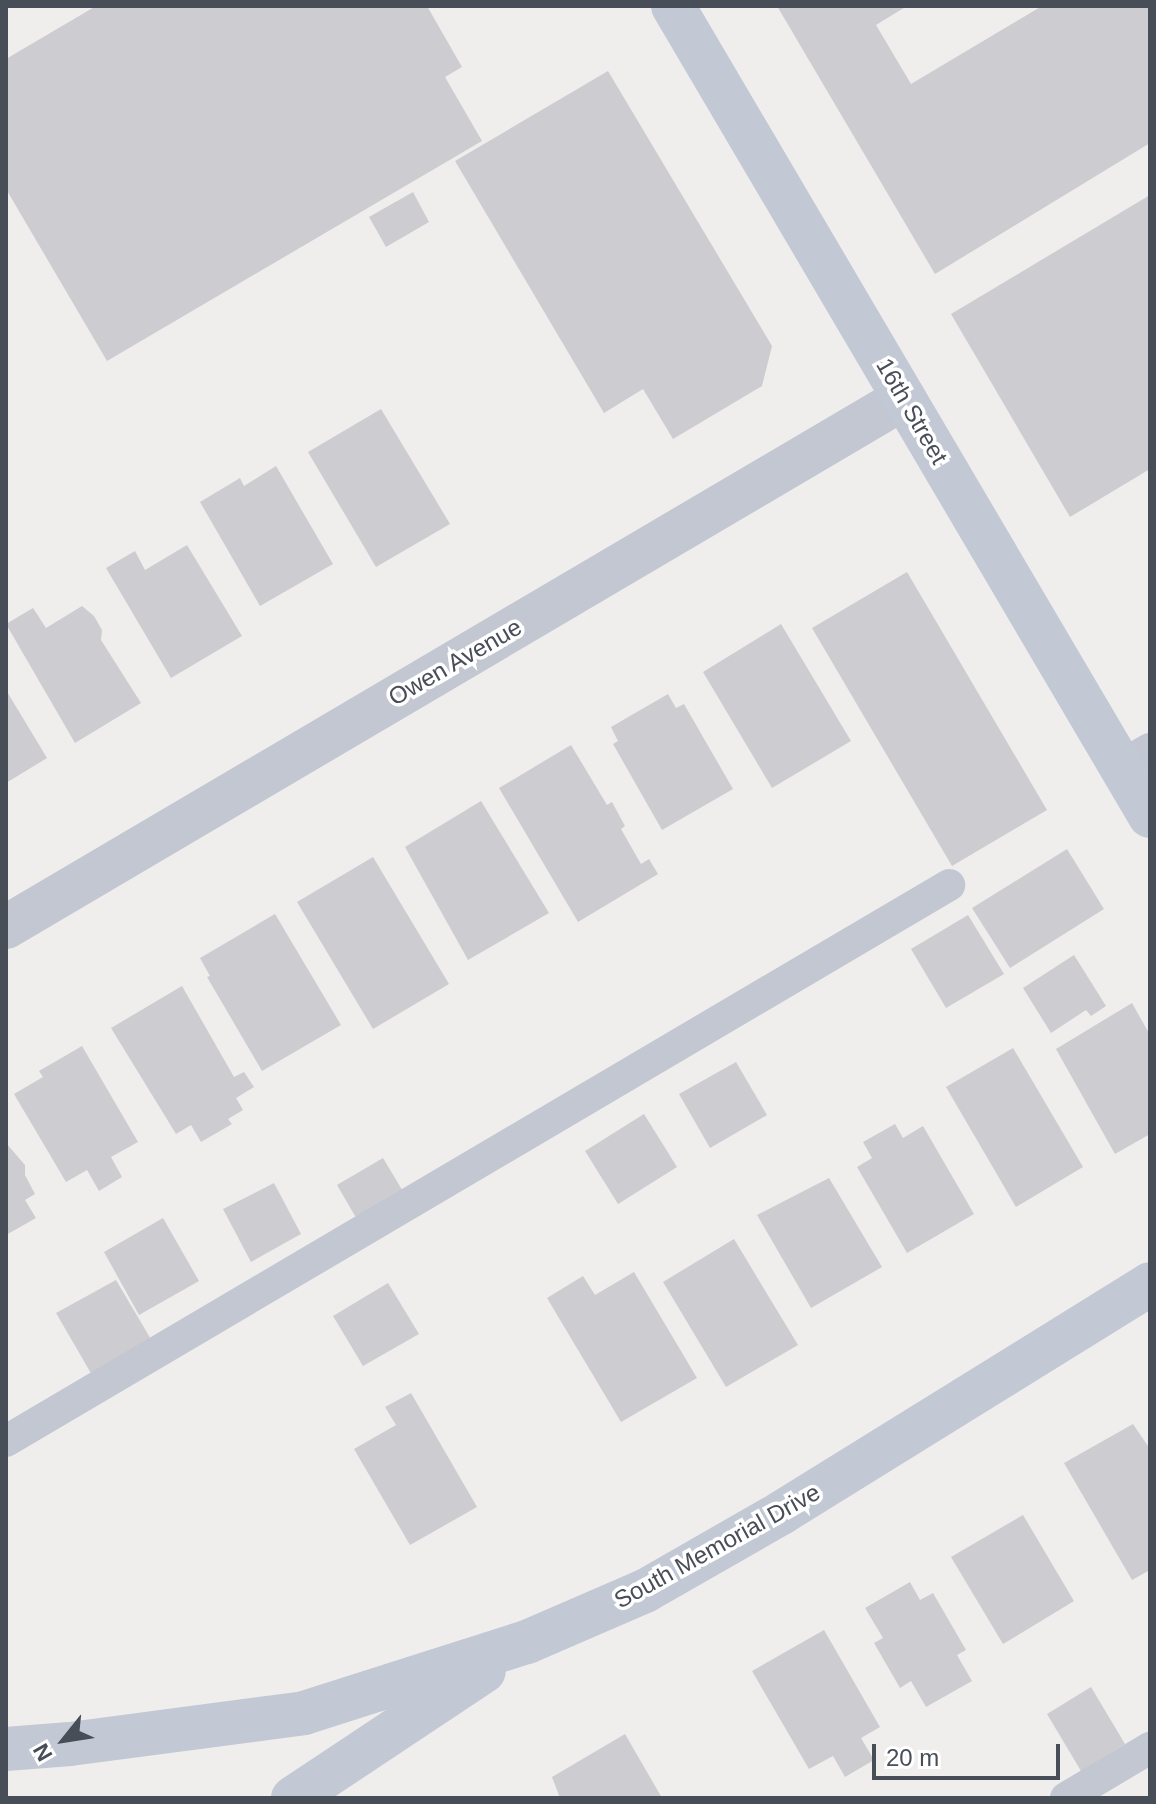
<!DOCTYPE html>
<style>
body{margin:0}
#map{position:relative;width:1156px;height:1804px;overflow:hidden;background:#f0eeed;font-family:Helvetica,sans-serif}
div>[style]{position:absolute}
.building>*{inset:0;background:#ccccd1}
.lane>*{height:32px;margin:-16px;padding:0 16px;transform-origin:16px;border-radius:16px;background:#c2c7d1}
.street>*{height:44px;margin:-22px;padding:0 22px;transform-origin:22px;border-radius:22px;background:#c2c7d1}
.secondary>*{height:44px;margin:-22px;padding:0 22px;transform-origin:22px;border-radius:22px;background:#c2c8d4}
span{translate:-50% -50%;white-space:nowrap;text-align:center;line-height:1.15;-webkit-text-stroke:7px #fff;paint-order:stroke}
.street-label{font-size:24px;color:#484e58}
.frame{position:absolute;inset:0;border:8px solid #484e58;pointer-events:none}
.north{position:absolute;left:24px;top:1700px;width:80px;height:80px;-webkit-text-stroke:6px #fff;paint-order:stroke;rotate:240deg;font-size:22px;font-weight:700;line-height:32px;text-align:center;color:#484e58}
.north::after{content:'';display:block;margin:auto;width:28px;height:36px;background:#484e58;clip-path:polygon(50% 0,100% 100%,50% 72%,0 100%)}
.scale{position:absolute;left:872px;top:1744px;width:188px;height:36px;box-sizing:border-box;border:4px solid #484e58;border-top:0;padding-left:10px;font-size:24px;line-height:28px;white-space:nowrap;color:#484e58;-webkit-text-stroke:6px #fff;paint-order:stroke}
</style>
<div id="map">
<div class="building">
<i style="clip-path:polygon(96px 6px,427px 6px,462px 67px,445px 77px,482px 141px,107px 361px,6px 189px,6px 59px)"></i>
<i style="clip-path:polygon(777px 6px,907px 6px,876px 25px,911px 84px,1042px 6px,1150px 6px,1150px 143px,935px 274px)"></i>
<i style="clip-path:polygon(608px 71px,772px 346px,762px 386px,673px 439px,643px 389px,604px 413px,455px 161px)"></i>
<i style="clip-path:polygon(413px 192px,429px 222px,386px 247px,369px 217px)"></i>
<i style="clip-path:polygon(1150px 195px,1150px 469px,1070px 517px,951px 314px)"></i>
<i style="clip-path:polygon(381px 409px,450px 524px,376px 567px,308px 452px)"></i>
<i style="clip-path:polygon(276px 466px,333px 564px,260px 606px,200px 502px,240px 478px,244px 486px)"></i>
<i style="clip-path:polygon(187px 545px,242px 636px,171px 678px,106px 568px,135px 551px,145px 570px)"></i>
<i style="clip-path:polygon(907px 572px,1047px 810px,952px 866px,812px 628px)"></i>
<i style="clip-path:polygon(82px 606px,94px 616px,102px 630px,101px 640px,141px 703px,75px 743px,6px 624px,33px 608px,46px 628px)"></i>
<i style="clip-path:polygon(781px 624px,851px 741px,772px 788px,703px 672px)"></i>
<i style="clip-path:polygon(6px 690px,47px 758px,6px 783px)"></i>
<i style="clip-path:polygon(668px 694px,676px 708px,684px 704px,733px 789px,662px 830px,613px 744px,618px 741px,611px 727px)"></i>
<i style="clip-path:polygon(571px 745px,607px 805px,612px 802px,625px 826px,621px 829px,641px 864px,649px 859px,658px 874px,578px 922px,499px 788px)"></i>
<i style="clip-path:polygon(481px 801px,549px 913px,468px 960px,405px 847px)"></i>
<i style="clip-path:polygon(1067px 849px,1104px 909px,1010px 968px,972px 908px)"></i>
<i style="clip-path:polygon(373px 857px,449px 984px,373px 1029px,297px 902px)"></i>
<i style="clip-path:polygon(275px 914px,341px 1025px,262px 1071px,207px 977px,210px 976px,200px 958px)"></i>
<i style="clip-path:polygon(968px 915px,1004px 974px,946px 1008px,911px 949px)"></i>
<i style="clip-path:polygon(1074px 955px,1106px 1006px,1091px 1016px,1086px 1010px,1051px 1033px,1023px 988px)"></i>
<i style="clip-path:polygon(182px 986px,234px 1077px,244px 1072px,254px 1087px,236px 1098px,243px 1110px,228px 1119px,232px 1124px,201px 1142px,191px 1125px,176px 1134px,111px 1028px)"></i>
<i style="clip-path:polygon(1132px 1003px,1150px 1035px,1150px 1134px,1115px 1154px,1056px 1049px)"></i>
<i style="clip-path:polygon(82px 1046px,138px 1142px,111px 1157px,122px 1177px,99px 1191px,87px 1170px,66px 1182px,14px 1094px,43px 1077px,39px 1071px)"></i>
<i style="clip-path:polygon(1013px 1048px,1083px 1167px,1016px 1207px,946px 1087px)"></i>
<i style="clip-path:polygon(736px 1062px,767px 1115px,710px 1148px,679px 1094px)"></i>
<i style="clip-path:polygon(644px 1114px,677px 1167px,618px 1204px,585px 1151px)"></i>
<i style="clip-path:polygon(895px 1124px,903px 1138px,923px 1126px,974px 1214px,907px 1253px,857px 1167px,872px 1158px,863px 1142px)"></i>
<i style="clip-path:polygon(6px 1143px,25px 1165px,25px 1175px,35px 1194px,25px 1200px,36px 1218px,6px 1235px)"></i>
<i style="clip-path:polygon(383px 1158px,404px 1193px,358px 1221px,337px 1185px)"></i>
<i style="clip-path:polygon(829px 1178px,882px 1267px,811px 1308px,757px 1215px)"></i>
<i style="clip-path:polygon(274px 1183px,301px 1234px,251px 1262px,223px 1209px)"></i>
<i style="clip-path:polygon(163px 1218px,199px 1281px,139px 1315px,104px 1252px)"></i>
<i style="clip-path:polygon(734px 1239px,798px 1345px,726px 1387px,663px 1282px)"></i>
<i style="clip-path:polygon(634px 1272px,697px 1378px,621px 1422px,547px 1298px,583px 1276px,595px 1295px)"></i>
<i style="clip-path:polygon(116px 1280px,152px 1341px,92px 1375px,56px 1313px)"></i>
<i style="clip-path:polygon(388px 1283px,419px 1334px,363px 1366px,333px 1316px)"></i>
<i style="clip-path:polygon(411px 1393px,477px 1507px,410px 1545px,354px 1449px,396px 1425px,385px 1407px)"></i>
<i style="clip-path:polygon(1133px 1424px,1150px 1449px,1150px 1570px,1132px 1580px,1064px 1463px)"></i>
<i style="clip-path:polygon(1023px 1515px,1074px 1601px,1003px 1644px,951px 1557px)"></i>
<i style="clip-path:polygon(910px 1582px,920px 1600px,933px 1593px,966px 1650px,957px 1655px,972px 1681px,926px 1707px,911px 1681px,900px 1688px,874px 1643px,883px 1638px,865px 1608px)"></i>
<i style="clip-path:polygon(824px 1630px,880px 1727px,861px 1738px,874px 1760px,845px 1777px,833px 1756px,809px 1769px,752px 1671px)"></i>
<i style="clip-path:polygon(1091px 1687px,1125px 1744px,1081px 1771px,1047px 1714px)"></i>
<i style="clip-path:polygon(625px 1734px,662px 1798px,560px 1798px,552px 1777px)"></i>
</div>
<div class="lane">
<i style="left:1120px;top:766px;width:34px;rotate:-30deg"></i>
<i style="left:6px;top:1441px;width:1095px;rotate:-30.52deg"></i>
<i style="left:1066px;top:1798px;width:98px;rotate:-30.8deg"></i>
</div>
<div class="street">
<i style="left:6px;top:927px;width:1042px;rotate:-30.5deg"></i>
</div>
<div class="secondary">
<i style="left:673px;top:6px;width:940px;rotate:59.51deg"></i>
<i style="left:6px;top:1749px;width:64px;rotate:-4.5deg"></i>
<i style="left:70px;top:1744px;width:236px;rotate:-7.5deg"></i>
<i style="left:304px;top:1713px;width:234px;rotate:-17.7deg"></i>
<i style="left:527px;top:1642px;width:129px;rotate:-23.4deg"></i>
<i style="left:645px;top:1591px;width:157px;rotate:-29.8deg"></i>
<i style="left:781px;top:1513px;width:434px;rotate:-31.8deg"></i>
<i style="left:293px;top:1798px;width:229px;rotate:-33.6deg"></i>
</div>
<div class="street-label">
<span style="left:912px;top:411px;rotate:60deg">16th Street</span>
<span style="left:455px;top:662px;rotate:-30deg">Owen Avenue</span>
<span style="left:717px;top:1546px;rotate:-29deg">South Memorial Drive</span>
</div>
<div class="frame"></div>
<div class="north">N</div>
<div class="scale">20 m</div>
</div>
